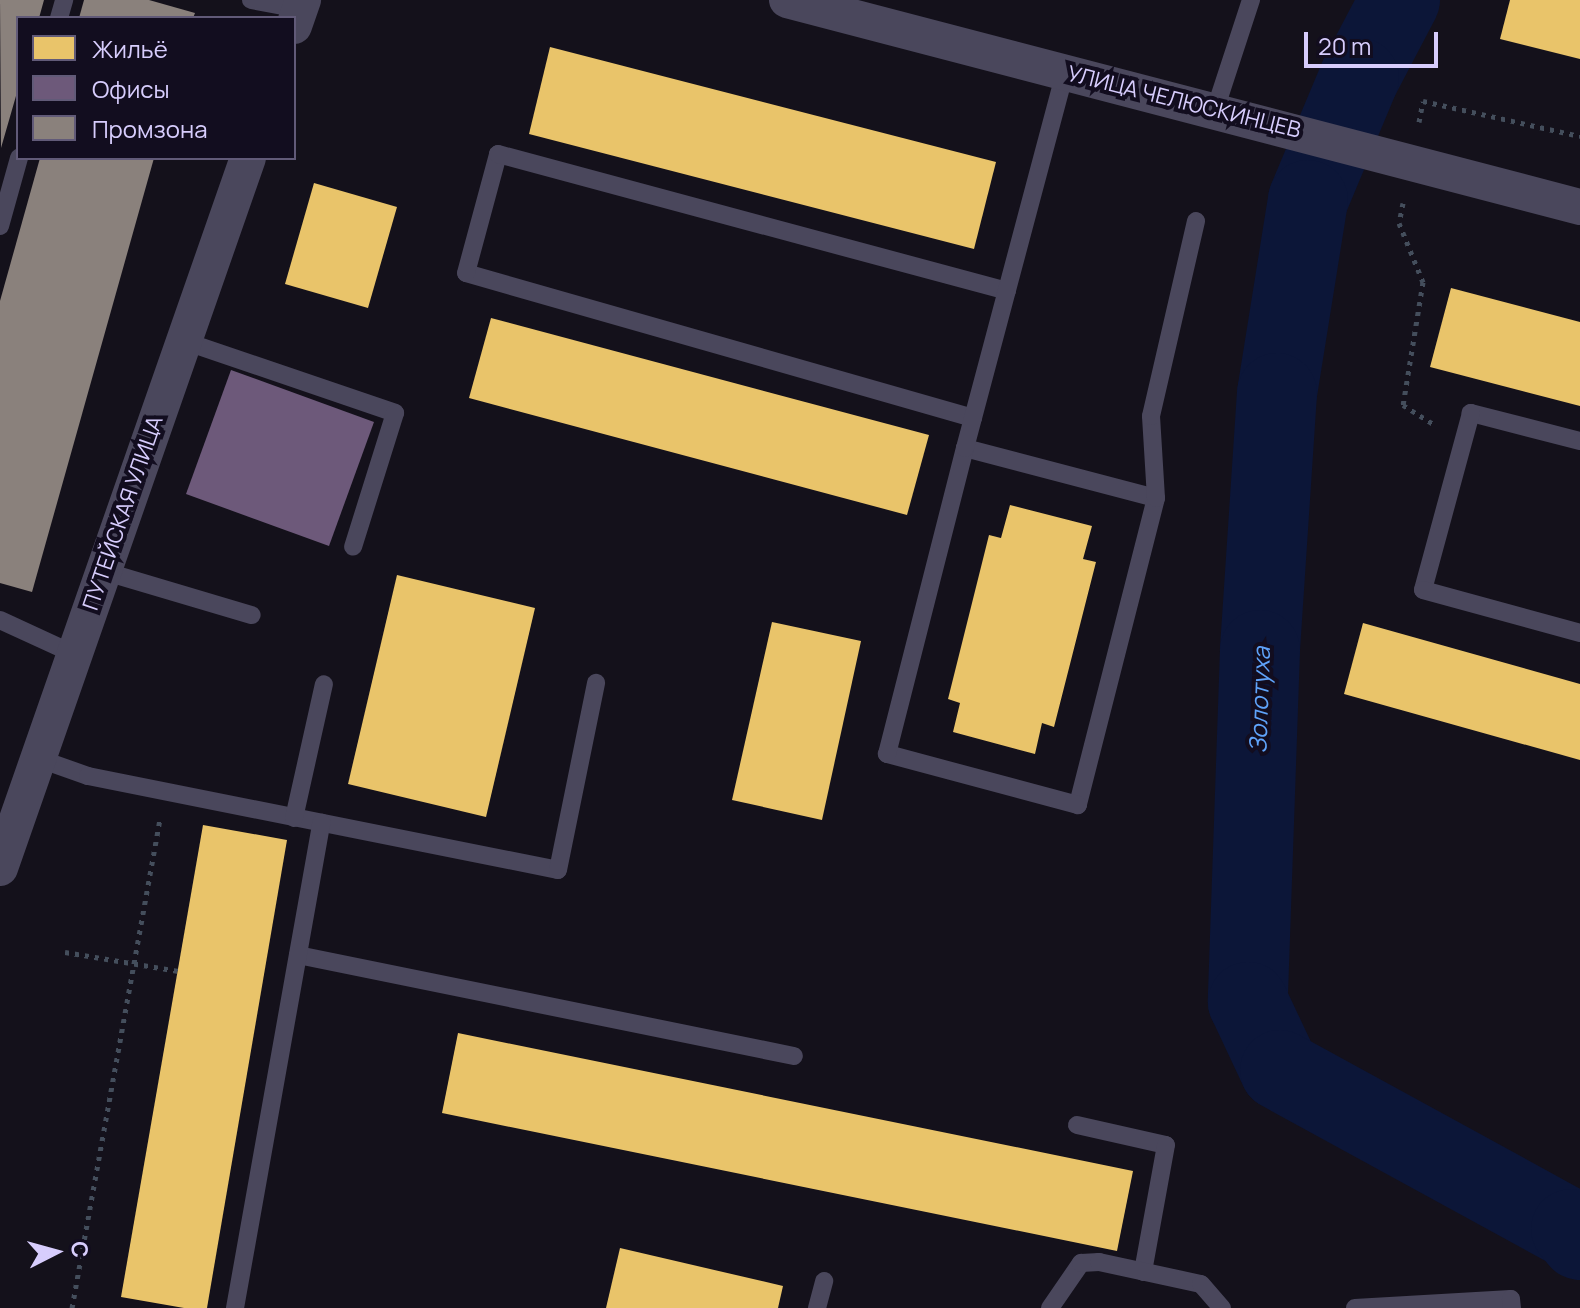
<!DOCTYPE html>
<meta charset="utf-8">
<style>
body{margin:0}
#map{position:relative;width:1580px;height:1308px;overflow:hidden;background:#14111b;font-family:Manrope,sans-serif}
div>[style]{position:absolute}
.homes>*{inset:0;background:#e9c46a}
.offices>*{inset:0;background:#6d597a}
.industry>*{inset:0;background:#8a817c}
.river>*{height:80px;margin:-40px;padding:0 40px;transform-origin:40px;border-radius:40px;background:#0c1638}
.path>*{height:5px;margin-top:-2.5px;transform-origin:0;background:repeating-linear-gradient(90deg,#444e5c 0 4px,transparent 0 10px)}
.lane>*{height:18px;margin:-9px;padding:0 9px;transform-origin:9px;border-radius:9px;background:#4a475c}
.street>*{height:36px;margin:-18px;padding:0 18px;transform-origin:18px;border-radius:18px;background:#4a475c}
span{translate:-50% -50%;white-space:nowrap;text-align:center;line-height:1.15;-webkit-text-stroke:8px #120d1f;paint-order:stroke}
.street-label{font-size:22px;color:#d7cdfd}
.water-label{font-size:24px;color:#5fa3fa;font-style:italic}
.legend{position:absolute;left:16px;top:16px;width:280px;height:144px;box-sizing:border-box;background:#120d1f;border:2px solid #615a78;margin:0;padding:10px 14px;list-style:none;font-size:24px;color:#d7cdfd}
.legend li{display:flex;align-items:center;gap:16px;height:40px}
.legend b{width:40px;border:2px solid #615a78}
.north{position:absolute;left:16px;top:1212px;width:80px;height:80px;-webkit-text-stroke:6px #120d1f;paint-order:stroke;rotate:84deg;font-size:22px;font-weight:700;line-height:32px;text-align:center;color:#d7cdfd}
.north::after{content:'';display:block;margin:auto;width:28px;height:36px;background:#d7cdfd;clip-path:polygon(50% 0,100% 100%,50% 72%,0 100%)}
.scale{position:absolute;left:1304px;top:32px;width:134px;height:36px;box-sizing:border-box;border:4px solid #d7cdfd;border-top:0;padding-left:10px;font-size:24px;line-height:28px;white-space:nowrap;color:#d7cdfd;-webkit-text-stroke:6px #120d1f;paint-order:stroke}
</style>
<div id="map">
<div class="homes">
<i style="clip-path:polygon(1510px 0,1580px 0,1580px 59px,1500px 39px)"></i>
<i style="clip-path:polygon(550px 47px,996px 162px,974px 249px,529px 134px)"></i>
<i style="clip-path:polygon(314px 183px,397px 207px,368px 308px,285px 284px)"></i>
<i style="clip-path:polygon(1451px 288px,1580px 322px,1580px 406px,1430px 367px)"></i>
<i style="clip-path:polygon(491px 318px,929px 435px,907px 515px,469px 398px)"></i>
<i style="clip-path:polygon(1010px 505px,1092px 526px,1083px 559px,1096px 562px,1054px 727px,1042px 723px,1035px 754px,953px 732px,960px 703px,948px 699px,989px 535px,1001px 538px)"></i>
<i style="clip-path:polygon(397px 575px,535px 608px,486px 817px,348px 784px)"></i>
<i style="clip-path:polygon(772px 622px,861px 641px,822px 820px,732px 800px)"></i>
<i style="clip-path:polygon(1363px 623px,1580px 684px,1580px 760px,1344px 694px)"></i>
<i style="clip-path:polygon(203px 825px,287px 840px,207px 1308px,184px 1308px,121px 1297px)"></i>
<i style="clip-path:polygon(458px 1033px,1133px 1171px,1117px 1251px,442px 1113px)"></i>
<i style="clip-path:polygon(620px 1248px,783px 1286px,778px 1308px,606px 1308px)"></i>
</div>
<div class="offices">
<i style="clip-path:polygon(231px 370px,374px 422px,329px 546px,186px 494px)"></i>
</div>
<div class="industry">
<i style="clip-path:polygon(0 0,44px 0,39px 18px,18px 18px,18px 89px,1px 148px)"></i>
<i style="clip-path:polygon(84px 0,149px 0,195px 13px,193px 18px,79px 18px)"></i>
<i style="clip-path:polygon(40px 158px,154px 158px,32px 592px,0 583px,0 301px)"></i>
</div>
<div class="river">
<i style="left:1400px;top:0;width:88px;rotate:117.7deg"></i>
<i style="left:1359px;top:78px;width:132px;rotate:112.7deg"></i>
<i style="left:1308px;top:200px;width:195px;rotate:99.1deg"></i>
<i style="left:1277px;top:393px;width:258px;rotate:93.8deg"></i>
<i style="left:1260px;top:650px;width:352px;rotate:92deg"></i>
<i style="left:1248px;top:1002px;width:75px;rotate:64.8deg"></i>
<i style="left:1280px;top:1070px;width:332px;rotate:28.7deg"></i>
<i style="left:1571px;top:1229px;width:14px;rotate:51deg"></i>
</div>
<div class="path">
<i style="left:1419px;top:122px;width:21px;rotate:-79deg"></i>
<i style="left:1423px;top:101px;width:161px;rotate:12.6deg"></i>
<i style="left:1403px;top:203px;width:20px;rotate:101deg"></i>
<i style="left:1399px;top:223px;width:64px;rotate:67.9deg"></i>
<i style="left:1423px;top:282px;width:125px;rotate:99.2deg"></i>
<i style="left:1403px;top:405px;width:36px;rotate:32deg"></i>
<i style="left:65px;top:952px;width:115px;rotate:9.5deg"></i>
<i style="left:72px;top:1308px;width:496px;rotate:-79.8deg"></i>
</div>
<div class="lane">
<i style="left:251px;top:0;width:50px;rotate:10.4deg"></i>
<i style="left:59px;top:18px;width:19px;rotate:-74deg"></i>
<i style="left:1215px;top:110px;width:116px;rotate:-71.9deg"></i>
<i style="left:0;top:226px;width:71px;rotate:-74.4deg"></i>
<i style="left:184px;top:341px;width:223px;rotate:18.8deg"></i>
<i style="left:395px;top:413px;width:140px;rotate:107.4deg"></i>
<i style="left:973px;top:418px;width:527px;rotate:-164.04deg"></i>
<i style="left:466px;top:273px;width:123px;rotate:-74.9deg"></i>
<i style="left:498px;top:154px;width:527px;rotate:15.06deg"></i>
<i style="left:1580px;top:441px;width:113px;rotate:-165.6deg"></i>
<i style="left:1471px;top:413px;width:183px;rotate:105.2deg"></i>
<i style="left:1423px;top:590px;width:163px;rotate:15.3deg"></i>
<i style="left:965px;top:448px;width:197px;rotate:14.7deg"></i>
<i style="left:1156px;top:498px;width:317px;rotate:104.3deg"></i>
<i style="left:1078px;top:805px;width:198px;rotate:-165deg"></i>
<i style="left:887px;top:754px;width:316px;rotate:-75.7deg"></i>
<i style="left:965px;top:448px;width:389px;rotate:-75.1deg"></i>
<i style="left:1156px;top:498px;width:82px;rotate:-93.5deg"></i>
<i style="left:1151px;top:416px;width:200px;rotate:-77deg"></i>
<i style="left:103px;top:571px;width:155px;rotate:16.5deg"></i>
<i style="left:0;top:620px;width:81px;rotate:24.7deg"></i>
<i style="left:37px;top:758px;width:54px;rotate:19.4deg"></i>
<i style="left:88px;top:776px;width:479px;rotate:11.3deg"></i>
<i style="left:558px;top:870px;width:191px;rotate:-78.5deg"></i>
<i style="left:294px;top:818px;width:137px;rotate:-77.4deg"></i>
<i style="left:298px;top:955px;width:506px;rotate:11.51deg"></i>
<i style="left:1077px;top:1125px;width:91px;rotate:12.7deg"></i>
<i style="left:1166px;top:1145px;width:129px;rotate:100.3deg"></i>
<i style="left:235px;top:1308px;width:493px;rotate:-79.9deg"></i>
<i style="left:817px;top:1308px;width:28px;rotate:-75deg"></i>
<i style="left:1050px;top:1308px;width:55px;rotate:-55.4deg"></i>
<i style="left:1081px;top:1263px;width:18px;rotate:-3deg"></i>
<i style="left:1099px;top:1262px;width:104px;rotate:12.2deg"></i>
<i style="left:1201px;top:1284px;width:32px;rotate:49deg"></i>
<i style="left:1355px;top:1308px;width:156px;rotate:-3.3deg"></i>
<i style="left:1511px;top:1299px;width:9px;rotate:84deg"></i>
</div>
<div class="street">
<i style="left:787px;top:0;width:820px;rotate:14.63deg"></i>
<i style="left:294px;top:26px;width:28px;rotate:-71deg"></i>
<i style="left:0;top:868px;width:752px;rotate:-70.75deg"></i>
</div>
<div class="street-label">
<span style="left:1184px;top:102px;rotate:14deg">УЛИЦА ЧЕЛЮСКИНЦЕВ</span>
<span style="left:123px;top:513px;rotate:-71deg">ПУТЕЙСКАЯ УЛИЦА</span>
</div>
<div class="water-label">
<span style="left:1259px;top:700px;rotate:-88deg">Золотуха</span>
</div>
<ul class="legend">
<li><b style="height:22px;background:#e9c46a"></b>Жильё</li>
<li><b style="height:22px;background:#6d597a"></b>Офисы</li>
<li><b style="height:22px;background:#8a817c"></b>Промзона</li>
</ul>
<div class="north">С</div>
<div class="scale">20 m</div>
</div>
